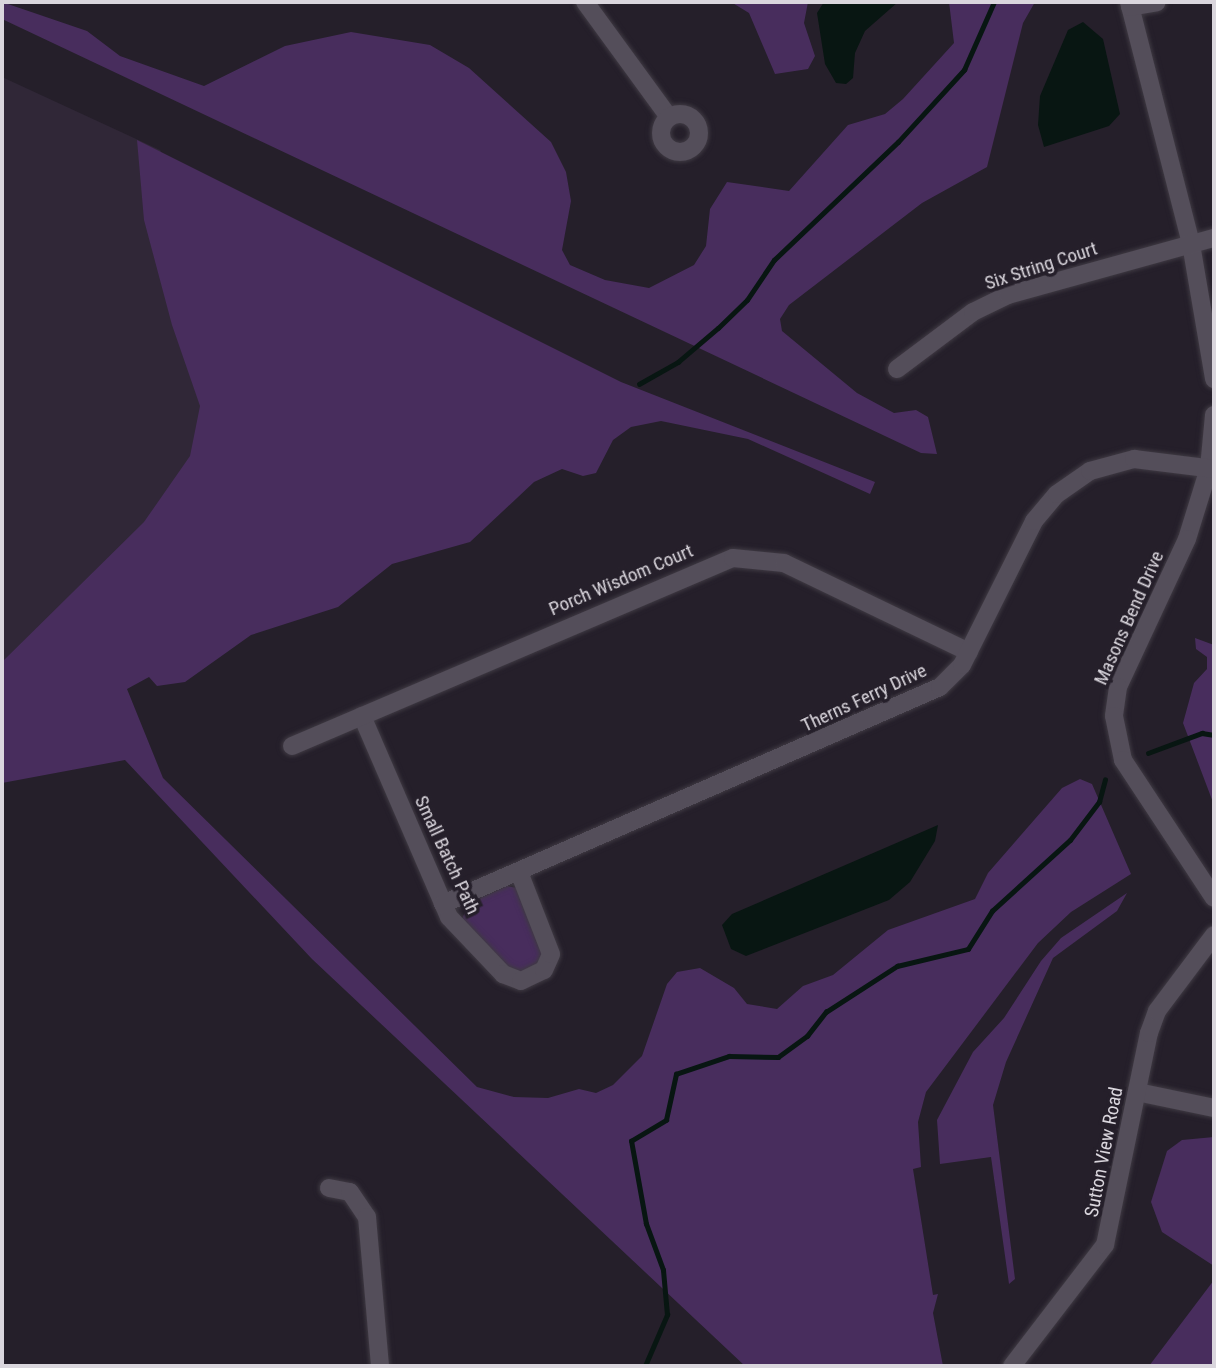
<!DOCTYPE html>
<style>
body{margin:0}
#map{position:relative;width:1216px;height:1368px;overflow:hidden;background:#251f2a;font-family:"Roboto Condensed",sans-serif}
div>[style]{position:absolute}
.built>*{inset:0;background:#302737}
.green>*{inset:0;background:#482d5d}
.water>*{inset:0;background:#081612}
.stream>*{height:4.5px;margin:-2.25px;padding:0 2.25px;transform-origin:2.25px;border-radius:2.25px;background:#081612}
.roads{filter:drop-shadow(0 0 2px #3f3a43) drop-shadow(0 0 2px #3f3a43)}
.minor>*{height:18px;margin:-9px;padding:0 9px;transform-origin:9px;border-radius:9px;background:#544e5a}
.minor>.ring{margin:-9px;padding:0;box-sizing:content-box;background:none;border:18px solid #544e5a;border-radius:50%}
span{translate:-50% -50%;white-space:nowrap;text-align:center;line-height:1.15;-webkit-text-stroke:7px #251f2a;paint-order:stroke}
.street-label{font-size:19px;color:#dad6dd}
.frame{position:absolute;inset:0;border:4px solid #dad6dd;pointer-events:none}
</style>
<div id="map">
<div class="built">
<i style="clip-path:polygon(2px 77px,160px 150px,295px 396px,2px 757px)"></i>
</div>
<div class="green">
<i style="clip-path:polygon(2px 2px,87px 31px,120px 56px,204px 86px,285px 46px,351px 32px,430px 45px,469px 68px,551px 142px,566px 172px,571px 201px,562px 250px,570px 265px,605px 280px,649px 288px,694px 265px,706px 246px,710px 209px,727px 182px,789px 191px,848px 125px,885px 114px,903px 99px,954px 43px,949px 2px,1035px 2px,1023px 23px,987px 167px,922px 203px,789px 305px,780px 319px,782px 331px,857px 393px,894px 413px,916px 410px,928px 417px,937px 454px,921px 453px,2px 19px)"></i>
<i style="clip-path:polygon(731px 2px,808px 2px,804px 23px,815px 56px,808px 69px,775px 74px,749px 13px)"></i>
<i style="clip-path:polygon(137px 140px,621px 382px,875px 482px,870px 494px,748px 439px,661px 421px,631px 427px,613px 440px,596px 473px,583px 476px,562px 469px,534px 482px,470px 542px,392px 564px,338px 607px,251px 635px,185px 682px,157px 686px,149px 677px,127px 689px,163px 778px,477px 1087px,514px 1097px,548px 1098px,579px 1089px,596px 1093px,613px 1085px,642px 1056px,667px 984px,677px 972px,700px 968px,734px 988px,747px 1004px,777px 1009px,803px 986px,833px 975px,888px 930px,975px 899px,988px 873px,1062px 788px,1080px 779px,1092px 784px,1131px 874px,1071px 912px,1038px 943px,926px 1092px,918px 1122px,921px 1167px,913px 1169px,933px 1295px,938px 1294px,933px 1313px,943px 1366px,745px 1366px,312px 959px,125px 760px,2px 783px,2px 662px,144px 522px,190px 456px,200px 406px,172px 325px,144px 220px)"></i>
<i style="clip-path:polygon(1195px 638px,1214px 645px,1214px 805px,1183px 723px,1194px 683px,1207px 669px,1207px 657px,1196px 649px)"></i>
<i style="clip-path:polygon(507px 886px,517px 888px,544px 950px,540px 962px,523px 973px,509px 968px,462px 919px,469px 903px)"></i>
<i style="clip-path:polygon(1127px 893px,1117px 911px,1053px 958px,1006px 1062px,993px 1105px,1015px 1279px,1009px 1284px,991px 1157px,940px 1164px,937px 1120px,973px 1052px,1004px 1018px,1041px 961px,1061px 938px)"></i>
<i style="clip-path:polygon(1214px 1137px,1214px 1266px,1162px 1232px,1151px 1202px,1167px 1151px,1182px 1140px)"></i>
<i style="clip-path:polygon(1214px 1278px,1214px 1366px,1149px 1366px,1214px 1280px)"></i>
</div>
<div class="water">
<i style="clip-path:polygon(824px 2px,898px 2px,865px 31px,855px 53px,853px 78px,846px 84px,836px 83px,825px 64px,817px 13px)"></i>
<i style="clip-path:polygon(1083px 22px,1103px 39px,1120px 114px,1109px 126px,1044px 147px,1038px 125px,1040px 96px,1068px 30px)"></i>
<i style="clip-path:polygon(938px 825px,935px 841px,910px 882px,889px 900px,746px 956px,731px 949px,722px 925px,732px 914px)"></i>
</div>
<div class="stream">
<i style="left:639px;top:384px;width:45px;rotate:-29.4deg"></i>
<i style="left:678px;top:362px;width:52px;rotate:-40.4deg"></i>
<i style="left:718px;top:328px;width:40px;rotate:-44deg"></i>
<i style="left:747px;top:300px;width:48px;rotate:-56deg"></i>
<i style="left:774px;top:260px;width:171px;rotate:-43.6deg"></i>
<i style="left:898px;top:142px;width:98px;rotate:-47.5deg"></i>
<i style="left:964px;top:70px;width:74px;rotate:-66.2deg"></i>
<i style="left:1148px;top:753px;width:58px;rotate:-20.3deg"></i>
<i style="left:1202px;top:733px;width:12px;rotate:9deg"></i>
<i style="left:645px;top:1366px;width:56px;rotate:-66.7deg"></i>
<i style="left:667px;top:1315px;width:45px;rotate:-95.1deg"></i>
<i style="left:663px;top:1270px;width:49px;rotate:-110.3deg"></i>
<i style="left:646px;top:1224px;width:84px;rotate:-100.2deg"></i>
<i style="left:631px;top:1141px;width:41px;rotate:-31deg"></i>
<i style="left:666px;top:1120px;width:47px;rotate:-77.7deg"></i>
<i style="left:676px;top:1074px;width:56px;rotate:-18.8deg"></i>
<i style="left:729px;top:1056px;width:49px;rotate:1.2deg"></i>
<i style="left:778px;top:1057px;width:36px;rotate:-36deg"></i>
<i style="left:807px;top:1036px;width:31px;rotate:-52deg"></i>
<i style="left:826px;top:1012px;width:85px;rotate:-32.9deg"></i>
<i style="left:897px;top:966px;width:73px;rotate:-13.5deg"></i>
<i style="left:968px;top:949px;width:45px;rotate:-57.7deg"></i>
<i style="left:992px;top:911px;width:105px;rotate:-42.3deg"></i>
<i style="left:1070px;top:840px;width:48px;rotate:-52.7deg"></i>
<i style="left:1099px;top:802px;width:23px;rotate:-75deg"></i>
</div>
<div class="roads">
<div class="minor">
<i style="left:585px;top:2px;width:142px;rotate:53.9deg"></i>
<i style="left:1129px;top:2px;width:250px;rotate:75.6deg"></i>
<i style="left:1191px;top:244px;width:137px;rotate:80.3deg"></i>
<i style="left:1130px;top:7px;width:27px;rotate:-10deg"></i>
<i class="ring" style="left:661px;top:114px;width:20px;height:20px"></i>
<i style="left:897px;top:369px;width:95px;rotate:-36.9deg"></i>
<i style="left:973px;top:312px;width:39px;rotate:-26deg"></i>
<i style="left:1008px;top:295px;width:214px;rotate:-15.5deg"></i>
<i style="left:1214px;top:415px;width:53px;rotate:95.4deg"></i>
<i style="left:1209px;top:468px;width:74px;rotate:107.2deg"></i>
<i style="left:1187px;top:539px;width:163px;rotate:115deg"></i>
<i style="left:1118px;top:687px;width:29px;rotate:98deg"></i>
<i style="left:1114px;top:716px;width:45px;rotate:78.4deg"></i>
<i style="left:1123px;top:760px;width:165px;rotate:56.6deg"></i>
<i style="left:362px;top:716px;width:219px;rotate:66.6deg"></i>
<i style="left:449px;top:917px;width:79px;rotate:46.5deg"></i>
<i style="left:503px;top:974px;width:19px;rotate:21deg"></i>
<i style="left:521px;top:981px;width:25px;rotate:-26deg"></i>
<i style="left:544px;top:970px;width:17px;rotate:-66deg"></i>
<i style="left:551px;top:954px;width:88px;rotate:-111.3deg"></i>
<i style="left:292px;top:746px;width:479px;rotate:-23.1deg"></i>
<i style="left:733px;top:558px;width:51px;rotate:5.6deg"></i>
<i style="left:784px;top:563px;width:205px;rotate:25.7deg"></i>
<i style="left:443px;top:904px;width:542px;rotate:-23.59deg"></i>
<i style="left:940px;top:687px;width:31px;rotate:-45deg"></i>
<i style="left:962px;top:665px;width:161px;rotate:-63.4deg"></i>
<i style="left:1034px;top:521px;width:35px;rotate:-50deg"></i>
<i style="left:1057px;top:494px;width:40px;rotate:-34.9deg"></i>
<i style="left:1090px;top:471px;width:46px;rotate:-15.3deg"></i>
<i style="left:1134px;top:459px;width:81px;rotate:7.1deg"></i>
<i style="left:1137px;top:1092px;width:79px;rotate:11.7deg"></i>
<i style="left:329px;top:1188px;width:21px;rotate:11deg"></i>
<i style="left:350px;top:1192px;width:30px;rotate:56deg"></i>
<i style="left:367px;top:1217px;width:150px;rotate:85deg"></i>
<i style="left:1012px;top:1366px;width:153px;rotate:-52.5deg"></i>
<i style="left:1105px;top:1245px;width:217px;rotate:-78.3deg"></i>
<i style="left:1149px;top:1033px;width:23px;rotate:-70deg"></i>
<i style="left:1157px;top:1011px;width:95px;rotate:-53.1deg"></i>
</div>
</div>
<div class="street-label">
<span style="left:1041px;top:266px;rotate:-18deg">Six String Court</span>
<span style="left:621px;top:580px;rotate:-23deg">Porch Wisdom Court</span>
<span style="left:1129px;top:618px;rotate:-66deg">Masons Bend Drive</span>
<span style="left:864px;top:698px;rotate:-25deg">Therns Ferry Drive</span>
<span style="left:447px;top:855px;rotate:65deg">Small Batch Path</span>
<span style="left:1104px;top:1152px;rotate:-79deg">Sutton View Road</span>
</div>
<div class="frame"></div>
</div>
